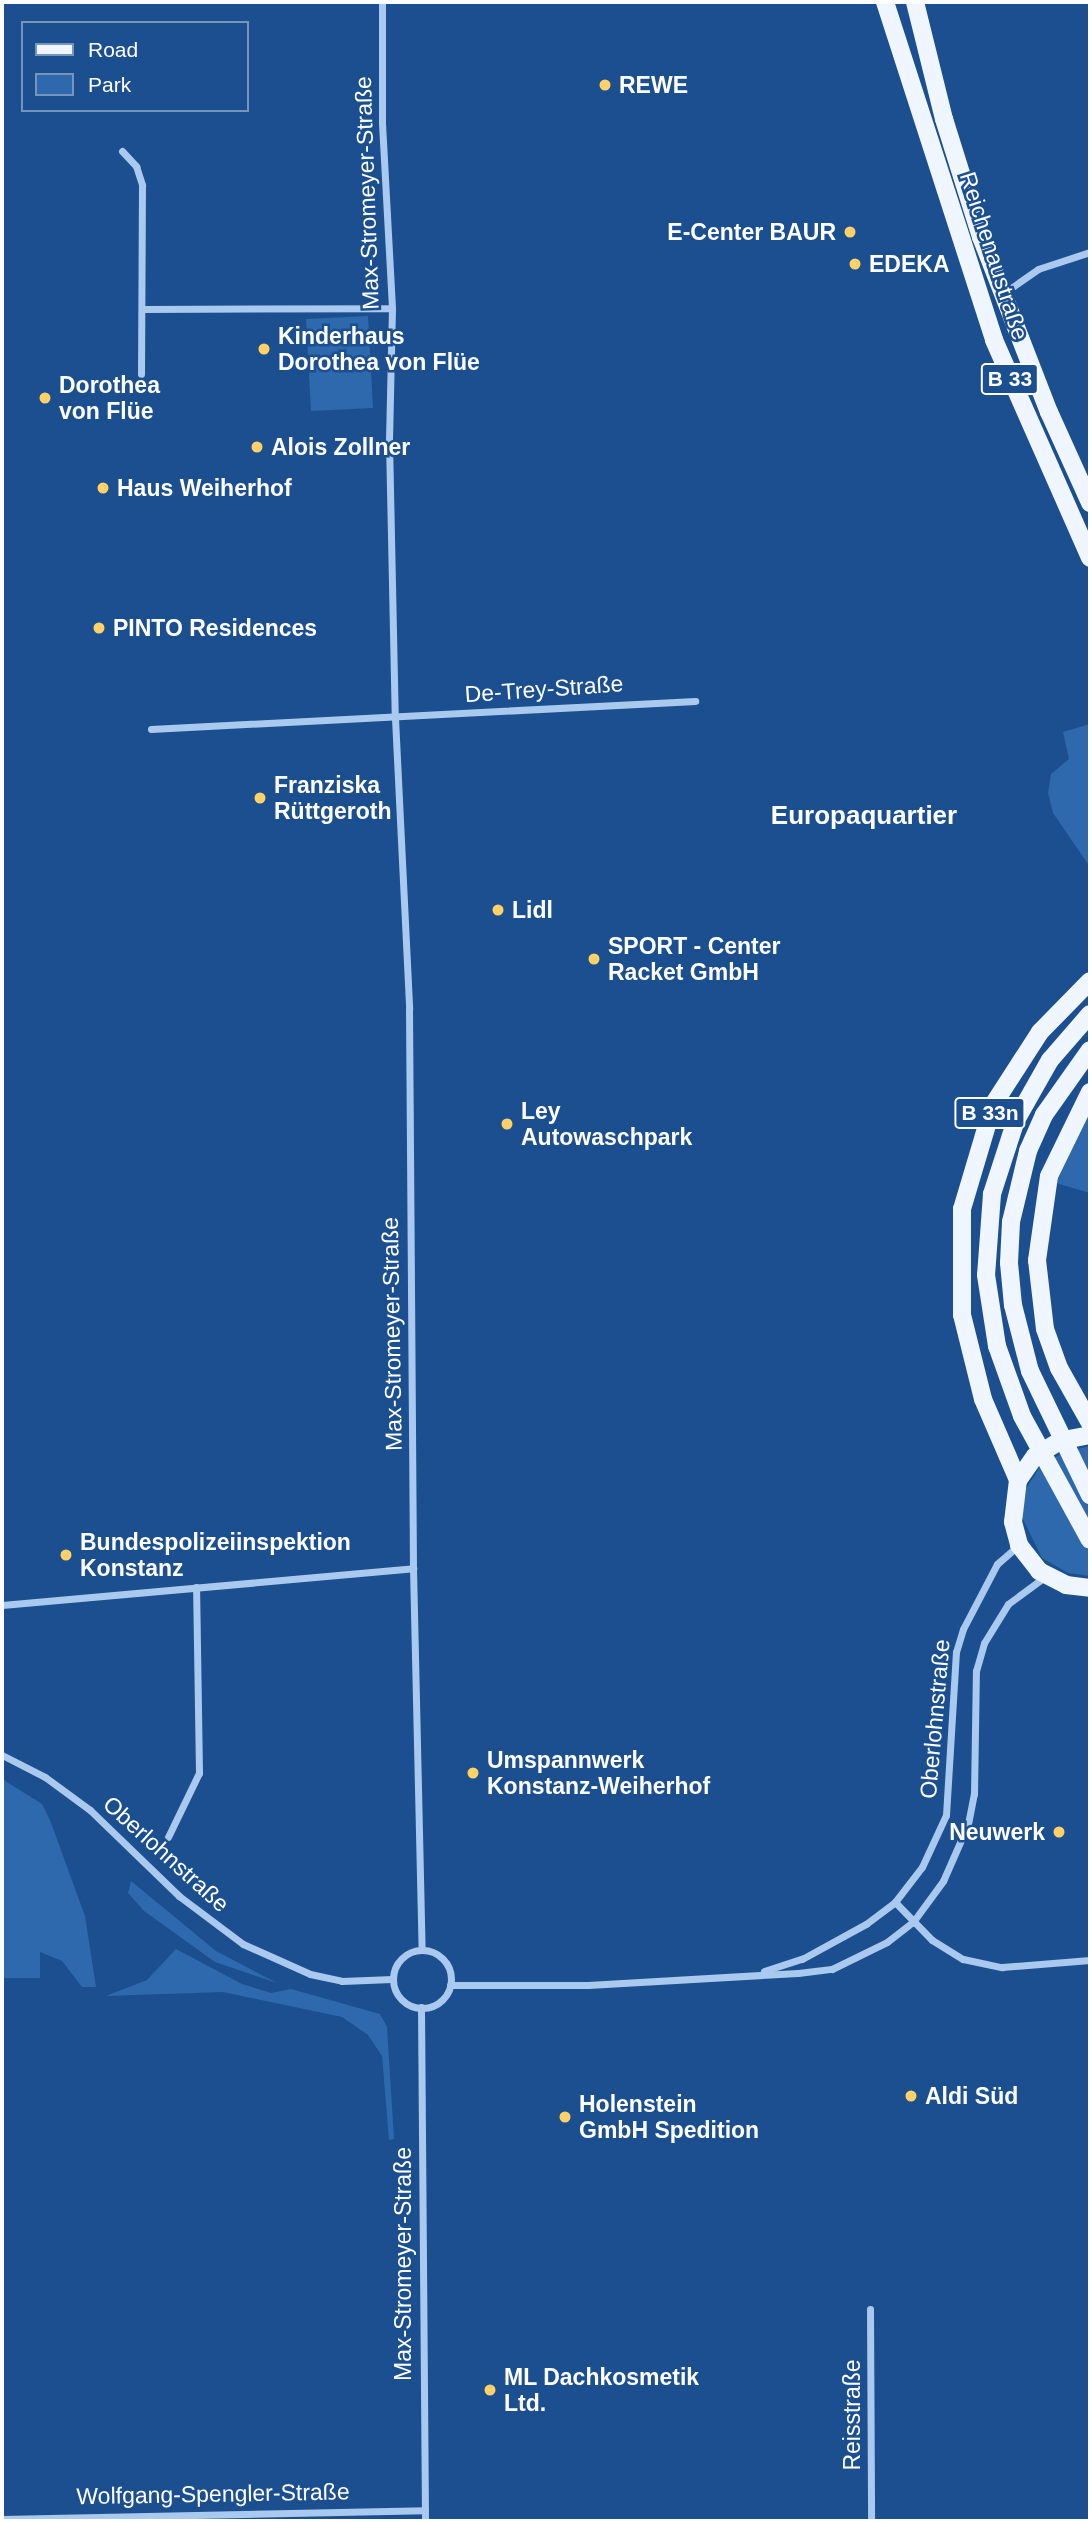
<!DOCTYPE html>
<meta charset="utf-8">
<style>
body{margin:0}
#map{position:relative;width:1092px;height:2523px;overflow:hidden;background:#1b4f8f;font-family:Helvetica,sans-serif}
div>[style]{position:absolute}
.green>*{inset:0;background:#2e69ad}
.street>*{height:7px;margin:-3.5px;padding:0 3.5px;transform-origin:3.5px;border-radius:3.5px;background:#a9c9ee}
.street>.ring{margin:-3.5px;padding:0;box-sizing:content-box;background:none;border:7px solid #a9c9ee;border-radius:50%}
.primary>*{height:18px;margin:-9px;padding:0 9px;transform-origin:9px;border-radius:9px;background:#f0f6ff}
.dots>*{width:19px;height:19px;translate:-50% -50%;box-sizing:border-box;border:4px solid #1b4f8f;border-radius:50%}
span{translate:-50% -50%;white-space:nowrap;text-align:center;line-height:1.15;-webkit-text-stroke:5px #1b4f8f;paint-order:stroke}
.shield-label span{padding:2px 5px;background:#1b4f8f;border:2px solid;border-radius:5px;-webkit-text-stroke-width:0}
.shield-label{font-size:21px;color:#fff;font-weight:700}
.poi-label{font-size:23px;color:#fff;font-weight:700}
.left{translate:0 -50%;text-align:left}
.right{translate:-100% -50%;text-align:right}
.street-label{font-size:23px;color:#fff}
.quarter-label{font-size:26px;color:#fff;font-weight:700}
.frame{position:absolute;inset:0;border:4px solid #fff;pointer-events:none}
.legend{position:absolute;left:21px;top:21px;width:228px;height:91px;box-sizing:border-box;background:#1b4f8f;border:2px solid #7695bc;margin:0;padding:9px 12px;list-style:none;font-size:21px;color:#fff}
.legend li{display:flex;align-items:center;gap:14px;height:35px}
.legend b{width:35px;border:2px solid #7695bc}
</style>
<div id="map">
<div class="green">
<i style="clip-path:polygon(368px 316px,373px 408px,311px 411px,306px 319px)"></i>
<i style="clip-path:polygon(1090px 724px,1090px 867px,1053px 813px,1048px 793px,1051px 774px,1069px 759px,1063px 732px)"></i>
<i style="clip-path:polygon(1090px 1113px,1090px 1193px,1056px 1183px)"></i>
<i style="clip-path:polygon(1090px 1446px,1090px 1576px,1068px 1573px,1042px 1558px,1022px 1517px,1026px 1489px,1041px 1465px,1065px 1452px)"></i>
<i style="clip-path:polygon(2px 1779px,42px 1804px,50px 1820px,85px 1916px,96px 1987px,82px 1987px,62px 1961px,40px 1952px,40px 1978px,2px 1978px)"></i>
<i style="clip-path:polygon(131px 1881px,216px 1951px,277px 1983px,215px 1962px,144px 1911px,128px 1893px)"></i>
<i style="clip-path:polygon(176px 1949px,242px 1984px,271px 1993px,291px 1989px,380px 2014px,387px 2027px,394px 2139px,389px 2140px,382px 2056px,368px 2035px,342px 2017px,223px 1992px,106px 1996px,147px 1980px)"></i>
</div>
<div class="street">
<i style="left:382px;top:2px;width:121px;rotate:90deg"></i>
<i style="left:382px;top:123px;width:185px;rotate:86.9deg"></i>
<i style="left:392px;top:308px;width:133px;rotate:91.3deg"></i>
<i style="left:389px;top:441px;width:277px;rotate:88.8deg"></i>
<i style="left:395px;top:718px;width:291px;rotate:87.2deg"></i>
<i style="left:409px;top:1009px;width:559px;rotate:89.59deg"></i>
<i style="left:413px;top:1568px;width:382px;rotate:88.7deg"></i>
<i style="left:122px;top:151px;width:21px;rotate:47deg"></i>
<i style="left:136px;top:166px;width:20px;rotate:72deg"></i>
<i style="left:142px;top:185px;width:189px;rotate:90.3deg"></i>
<i style="left:1011px;top:288px;width:33px;rotate:-35deg"></i>
<i style="left:1038px;top:269px;width:55px;rotate:-18.1deg"></i>
<i style="left:144px;top:309px;width:248px;rotate:-0.2deg"></i>
<i style="left:151px;top:729px;width:545px;rotate:-2.95deg"></i>
<i style="left:2px;top:1605px;width:413px;rotate:-5.1deg"></i>
<i style="left:2px;top:1755px;width:48px;rotate:27.1deg"></i>
<i style="left:45px;top:1777px;width:56px;rotate:36.3deg"></i>
<i style="left:90px;top:1810px;width:124px;rotate:44deg"></i>
<i style="left:179px;top:1896px;width:80px;rotate:36.9deg"></i>
<i style="left:243px;top:1944px;width:73px;rotate:24.1deg"></i>
<i style="left:310px;top:1974px;width:33px;rotate:12deg"></i>
<i style="left:342px;top:1981px;width:50px;rotate:-2.3deg"></i>
<i style="left:168px;top:1837px;width:71px;rotate:-64.2deg"></i>
<i style="left:199px;top:1773px;width:186px;rotate:-90.9deg"></i>
<i style="left:895px;top:1902px;width:53px;rotate:45.8deg"></i>
<i style="left:932px;top:1940px;width:36px;rotate:32deg"></i>
<i style="left:963px;top:1959px;width:40px;rotate:12deg"></i>
<i style="left:1002px;top:1967px;width:88px;rotate:-4.5deg"></i>
<i class="ring" style="left:393px;top:1950px;width:51px;height:51px"></i>
<i style="left:764px;top:1971px;width:40px;rotate:-18deg"></i>
<i style="left:802px;top:1959px;width:73px;rotate:-28.7deg"></i>
<i style="left:866px;top:1924px;width:36px;rotate:-37deg"></i>
<i style="left:895px;top:1902px;width:44px;rotate:-52.4deg"></i>
<i style="left:922px;top:1867px;width:57px;rotate:-65.2deg"></i>
<i style="left:946px;top:1815px;width:163px;rotate:-86.5deg"></i>
<i style="left:956px;top:1652px;width:24px;rotate:-73deg"></i>
<i style="left:963px;top:1629px;width:73px;rotate:-62.4deg"></i>
<i style="left:997px;top:1564px;width:29px;rotate:-41deg"></i>
<i style="left:450px;top:1985px;width:138px"></i>
<i style="left:588px;top:1985px;width:210px;rotate:-3.3deg"></i>
<i style="left:798px;top:1973px;width:34px;rotate:-7deg"></i>
<i style="left:832px;top:1969px;width:61px;rotate:-26.1deg"></i>
<i style="left:887px;top:1942px;width:33px;rotate:-38deg"></i>
<i style="left:913px;top:1922px;width:51px;rotate:-53.8deg"></i>
<i style="left:943px;top:1881px;width:62px;rotate:-66.3deg"></i>
<i style="left:968px;top:1824px;width:31px;rotate:-79deg"></i>
<i style="left:974px;top:1794px;width:123px;rotate:-89.1deg"></i>
<i style="left:976px;top:1671px;width:29px;rotate:-74deg"></i>
<i style="left:984px;top:1643px;width:46px;rotate:-58.4deg"></i>
<i style="left:1008px;top:1604px;width:47px;rotate:-36.4deg"></i>
<i style="left:421px;top:2007px;width:514px;rotate:89.55deg"></i>
<i style="left:870px;top:2309px;width:212px;rotate:89.7deg"></i>
<i style="left:2px;top:2519px;width:423px;rotate:-1.2deg"></i>
</div>
<div class="primary">
<i style="left:885px;top:2px;width:355px;rotate:72.1deg"></i>
<i style="left:994px;top:340px;width:238px;rotate:66.2deg"></i>
<i style="left:915px;top:2px;width:121px;rotate:76.1deg"></i>
<i style="left:944px;top:119px;width:124px;rotate:72.6deg"></i>
<i style="left:981px;top:237px;width:188px;rotate:68.8deg"></i>
<i style="left:1049px;top:412px;width:100px;rotate:65.7deg"></i>
<i style="left:1090px;top:1014px;width:61px;rotate:131deg"></i>
<i style="left:1050px;top:1060px;width:69px;rotate:119.5deg"></i>
<i style="left:1016px;top:1120px;width:78px;rotate:108deg"></i>
<i style="left:992px;top:1194px;width:81px;rotate:94.2deg"></i>
<i style="left:986px;top:1275px;width:72px;rotate:81.2deg"></i>
<i style="left:997px;top:1346px;width:74px;rotate:70.3deg"></i>
<i style="left:1022px;top:1416px;width:141px;rotate:61.3deg"></i>
<i style="left:1090px;top:1050px;width:80px;rotate:125.3deg"></i>
<i style="left:1044px;top:1115px;width:39px;rotate:114deg"></i>
<i style="left:1028px;top:1151px;width:73px;rotate:103.5deg"></i>
<i style="left:1011px;top:1222px;width:41px;rotate:92.8deg"></i>
<i style="left:1009px;top:1263px;width:42px;rotate:84.6deg"></i>
<i style="left:1013px;top:1305px;width:68px;rotate:75.6deg"></i>
<i style="left:1030px;top:1371px;width:138px;rotate:64.2deg"></i>
<i style="left:1090px;top:1092px;width:93px;rotate:116deg"></i>
<i style="left:1049px;top:1176px;width:85px;rotate:98.1deg"></i>
<i style="left:1037px;top:1260px;width:69px;rotate:83.4deg"></i>
<i style="left:1045px;top:1329px;width:41px;rotate:70.3deg"></i>
<i style="left:1059px;top:1368px;width:63px;rotate:60.6deg"></i>
<i style="left:1090px;top:1435px;width:31px;rotate:169deg"></i>
<i style="left:1060px;top:1441px;width:29px;rotate:149deg"></i>
<i style="left:1035px;top:1456px;width:29px;rotate:125deg"></i>
<i style="left:1018px;top:1480px;width:42px;rotate:96.8deg"></i>
<i style="left:1013px;top:1522px;width:24px;rotate:75deg"></i>
<i style="left:1019px;top:1545px;width:33px;rotate:52deg"></i>
<i style="left:1039px;top:1571px;width:30px;rotate:27deg"></i>
<i style="left:1066px;top:1585px;width:24px;rotate:7deg"></i>
<i style="left:1018px;top:1480px;width:88px;rotate:-113.4deg"></i>
<i style="left:983px;top:1399px;width:87px;rotate:-104deg"></i>
<i style="left:962px;top:1315px;width:106px;rotate:-90deg"></i>
<i style="left:962px;top:1209px;width:109px;rotate:-73.4deg"></i>
<i style="left:993px;top:1105px;width:87px;rotate:-57.2deg"></i>
<i style="left:1040px;top:1032px;width:71px;rotate:-45.6deg"></i>
</div>
<div class="dots">
<i style="left:605px;top:85px;background:#ffd166"></i>
<i style="left:850px;top:232px;background:#ffd166"></i>
<i style="left:855px;top:264px;background:#ffd166"></i>
<i style="left:264px;top:349px;background:#ffd166"></i>
<i style="left:45px;top:398px;background:#ffd166"></i>
<i style="left:257px;top:447px;background:#ffd166"></i>
<i style="left:103px;top:488px;background:#ffd166"></i>
<i style="left:99px;top:628px;background:#ffd166"></i>
<i style="left:260px;top:798px;background:#ffd166"></i>
<i style="left:498px;top:910px;background:#ffd166"></i>
<i style="left:594px;top:959px;background:#ffd166"></i>
<i style="left:507px;top:1124px;background:#ffd166"></i>
<i style="left:66px;top:1555px;background:#ffd166"></i>
<i style="left:473px;top:1773px;background:#ffd166"></i>
<i style="left:1059px;top:1832px;background:#ffd166"></i>
<i style="left:911px;top:2096px;background:#ffd166"></i>
<i style="left:565px;top:2117px;background:#ffd166"></i>
<i style="left:490px;top:2390px;background:#ffd166"></i>
</div>
<div class="shield-label">
<span style="left:1010px;top:379px">B 33</span>
<span style="left:990px;top:1113px">B 33n</span>
</div>
<div class="poi-label">
<span class="left" style="left:619px;top:85px">REWE</span>
<span class="right" style="left:836px;top:232px">E-Center BAUR</span>
<span class="left" style="left:869px;top:264px">EDEKA</span>
<span class="left" style="left:278px;top:349px">Kinderhaus<br>Dorothea von Flüe</span>
<span class="left" style="left:59px;top:398px">Dorothea<br>von Flüe</span>
<span class="left" style="left:271px;top:447px">Alois Zollner</span>
<span class="left" style="left:117px;top:488px">Haus Weiherhof</span>
<span class="left" style="left:113px;top:628px">PINTO Residences</span>
<span class="left" style="left:274px;top:798px">Franziska<br>Rüttgeroth</span>
<span class="left" style="left:512px;top:910px">Lidl</span>
<span class="left" style="left:608px;top:959px">SPORT - Center<br>Racket GmbH</span>
<span class="left" style="left:521px;top:1124px">Ley<br>Autowaschpark</span>
<span class="left" style="left:80px;top:1555px">Bundespolizeiinspektion<br>Konstanz</span>
<span class="left" style="left:487px;top:1773px">Umspannwerk<br>Konstanz-Weiherhof</span>
<span class="right" style="left:1045px;top:1832px">Neuwerk</span>
<span class="left" style="left:925px;top:2096px">Aldi Süd</span>
<span class="left" style="left:579px;top:2117px">Holenstein<br>GmbH Spedition</span>
<span class="left" style="left:504px;top:2390px">ML Dachkosmetik<br>Ltd.</span>
</div>
<div class="street-label">
<span style="left:367px;top:193px;rotate:-92deg">Max-Stromeyer-Straße</span>
<span style="left:994px;top:256px;rotate:72deg">Reichenaustraße</span>
<span style="left:544px;top:689px;rotate:-4deg">De-Trey-Straße</span>
<span style="left:392px;top:1334px;rotate:-91deg">Max-Stromeyer-Straße</span>
<span style="left:935px;top:1719px;rotate:-85deg">Oberlohnstraße</span>
<span style="left:166px;top:1854px;rotate:42deg">Oberlohnstraße</span>
<span style="left:403px;top:2264px;rotate:-90deg">Max-Stromeyer-Straße</span>
<span style="left:852px;top:2415px;rotate:-90deg">Reisstraße</span>
<span style="left:213px;top:2494px;rotate:-1deg">Wolfgang-Spengler-Straße</span>
</div>
<div class="quarter-label">
<span style="left:864px;top:816px">Europaquartier</span>
</div>
<div class="frame"></div>
<ul class="legend">
<li><b style="height:9px;background:#f0f6ff"></b>Road</li>
<li><b style="height:19px;background:#2e69ad"></b>Park</li>
</ul>
</div>
